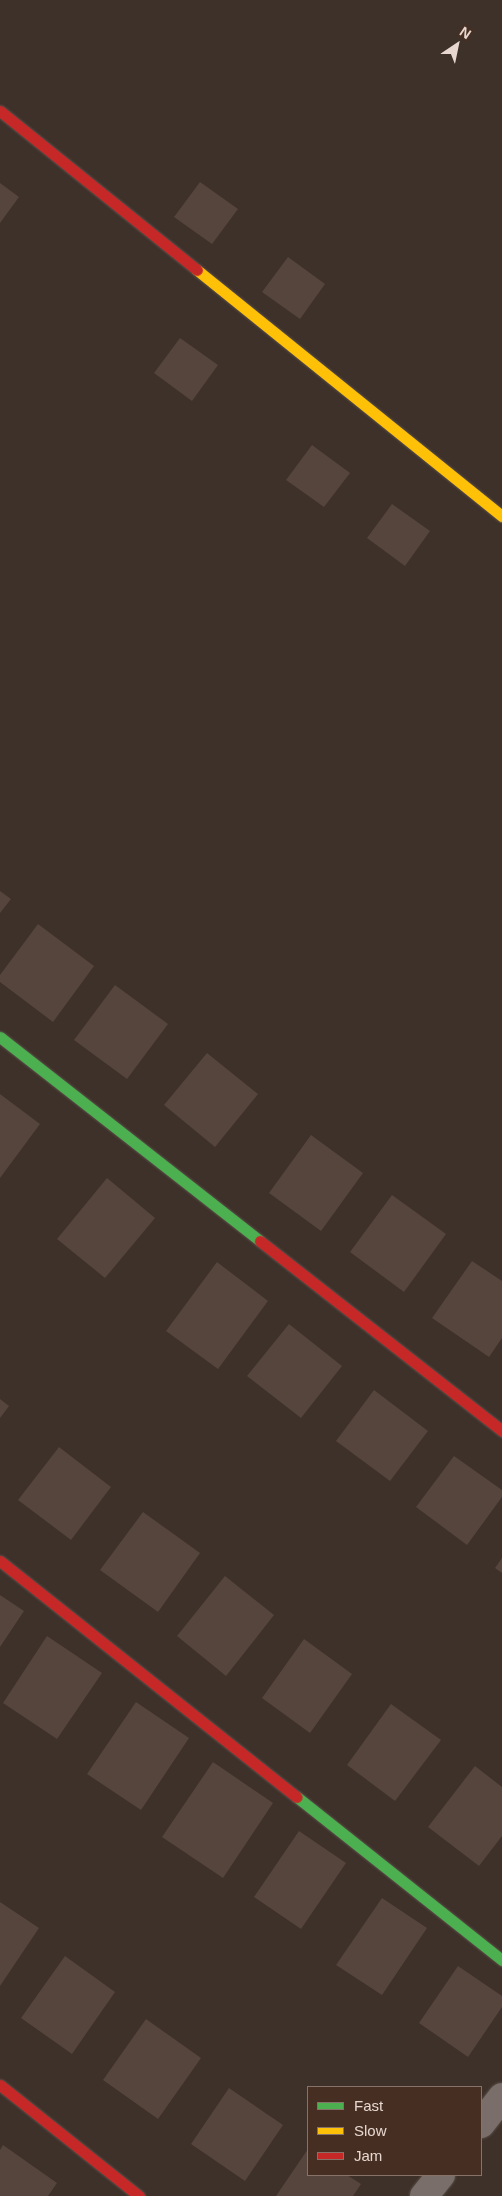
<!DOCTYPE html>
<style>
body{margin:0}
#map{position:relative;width:502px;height:2196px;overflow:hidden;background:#3e312a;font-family:Helvetica,sans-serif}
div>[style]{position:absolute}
.building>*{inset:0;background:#56453c}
.roads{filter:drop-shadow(0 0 1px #5a4f49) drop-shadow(0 0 1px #5a4f49)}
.street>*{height:28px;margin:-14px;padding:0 14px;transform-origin:14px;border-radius:14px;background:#796e69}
.fast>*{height:11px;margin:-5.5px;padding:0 5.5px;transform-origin:5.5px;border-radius:5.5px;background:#4caf50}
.slow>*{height:11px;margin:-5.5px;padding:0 5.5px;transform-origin:5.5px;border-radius:5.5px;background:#ffc107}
.jam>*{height:11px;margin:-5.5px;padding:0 5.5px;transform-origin:5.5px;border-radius:5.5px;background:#c62828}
span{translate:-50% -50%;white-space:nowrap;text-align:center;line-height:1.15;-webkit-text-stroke:4px #462f22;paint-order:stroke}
.legend{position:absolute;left:307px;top:2086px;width:175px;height:90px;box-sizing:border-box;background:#462f22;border:1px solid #867268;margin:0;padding:6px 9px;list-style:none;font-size:15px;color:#e7d7d0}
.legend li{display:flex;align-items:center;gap:10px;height:25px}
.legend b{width:25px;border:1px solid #867268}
.north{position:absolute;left:432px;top:20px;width:50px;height:50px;-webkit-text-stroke:4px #462f22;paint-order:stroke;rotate:34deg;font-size:14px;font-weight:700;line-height:20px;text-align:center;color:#e7d7d0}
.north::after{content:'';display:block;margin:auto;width:18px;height:22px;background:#e7d7d0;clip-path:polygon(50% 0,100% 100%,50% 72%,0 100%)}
</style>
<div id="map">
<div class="building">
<i style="clip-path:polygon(200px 182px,238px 209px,212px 244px,174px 217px)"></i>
<i style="clip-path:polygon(0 183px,19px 197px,0 223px)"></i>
<i style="clip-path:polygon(288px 257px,325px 284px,300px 319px,262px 292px)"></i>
<i style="clip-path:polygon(180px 338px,218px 365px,192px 401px,154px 373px)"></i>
<i style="clip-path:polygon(312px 445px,350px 473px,324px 507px,286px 480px)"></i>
<i style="clip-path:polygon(392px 504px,430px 531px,405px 566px,367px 538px)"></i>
<i style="clip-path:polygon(0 891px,11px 899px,0 913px)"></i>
<i style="clip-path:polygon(38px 924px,94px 966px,53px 1022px,0 982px,0 975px)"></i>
<i style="clip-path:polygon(115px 985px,168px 1024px,127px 1079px,74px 1040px)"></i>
<i style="clip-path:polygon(207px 1053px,258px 1094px,215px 1147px,164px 1105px)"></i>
<i style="clip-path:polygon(0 1094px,40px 1124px,0 1178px)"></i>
<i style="clip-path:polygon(311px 1135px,363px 1173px,321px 1231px,269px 1193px)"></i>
<i style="clip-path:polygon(107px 1178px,155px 1218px,105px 1278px,57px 1239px)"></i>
<i style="clip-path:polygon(392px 1195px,446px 1234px,404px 1292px,350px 1252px)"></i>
<i style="clip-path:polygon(472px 1261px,502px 1281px,502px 1338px,489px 1357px,432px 1318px)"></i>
<i style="clip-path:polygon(217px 1262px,268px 1301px,218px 1369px,166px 1331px)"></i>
<i style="clip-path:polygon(289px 1324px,342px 1366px,301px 1418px,247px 1376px)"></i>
<i style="clip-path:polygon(374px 1390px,428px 1431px,390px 1481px,336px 1441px)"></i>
<i style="clip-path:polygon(0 1399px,9px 1406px,0 1418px)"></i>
<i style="clip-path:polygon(59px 1447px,111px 1487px,71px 1540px,18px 1500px)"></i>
<i style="clip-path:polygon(454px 1456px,502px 1490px,502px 1497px,467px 1545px,416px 1507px)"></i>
<i style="clip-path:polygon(143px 1512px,200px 1553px,158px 1612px,100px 1570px)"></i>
<i style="clip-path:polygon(502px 1558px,502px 1573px,495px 1568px)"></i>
<i style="clip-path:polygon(225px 1576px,274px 1615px,226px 1676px,177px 1636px)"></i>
<i style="clip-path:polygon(0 1595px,24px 1611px,0 1647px)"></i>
<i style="clip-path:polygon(47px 1636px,102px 1673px,57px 1739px,3px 1703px)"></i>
<i style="clip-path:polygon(304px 1639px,352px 1674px,310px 1733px,262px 1698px)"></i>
<i style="clip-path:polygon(136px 1702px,189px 1738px,141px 1810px,87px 1774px)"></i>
<i style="clip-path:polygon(391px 1704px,441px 1740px,395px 1801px,347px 1765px)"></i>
<i style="clip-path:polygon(213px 1762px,273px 1803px,223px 1878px,162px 1837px)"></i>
<i style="clip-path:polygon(475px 1766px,502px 1787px,502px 1836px,479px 1866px,428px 1827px)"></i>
<i style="clip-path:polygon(299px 1831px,346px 1863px,301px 1929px,254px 1897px)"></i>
<i style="clip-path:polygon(382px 1898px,427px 1928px,382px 1995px,336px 1965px)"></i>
<i style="clip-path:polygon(0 1902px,39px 1928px,0 1986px)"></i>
<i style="clip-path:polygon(65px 1956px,115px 1992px,72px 2054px,21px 2018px)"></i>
<i style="clip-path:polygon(458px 1966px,502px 1996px,502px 2007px,468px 2057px,419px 2023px)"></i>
<i style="clip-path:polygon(146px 2019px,201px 2058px,158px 2119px,103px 2080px)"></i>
<i style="clip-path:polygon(229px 2088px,283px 2125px,245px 2181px,191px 2144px)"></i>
<i style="clip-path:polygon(3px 2145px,57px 2183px,48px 2196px,0 2196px,0 2150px)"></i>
<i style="clip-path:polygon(308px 2149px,308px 2175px,347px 2175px,361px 2184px,353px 2196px,276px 2196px)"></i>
</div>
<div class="roads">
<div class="street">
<i style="left:481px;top:2124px;width:34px;rotate:-52deg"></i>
<i style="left:424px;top:2196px;width:27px;rotate:-51deg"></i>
</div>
<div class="fast">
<i style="left:0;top:1037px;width:330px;rotate:38.1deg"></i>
<i style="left:297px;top:1797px;width:262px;rotate:38.5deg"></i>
</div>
<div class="slow">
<i style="left:197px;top:270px;width:392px;rotate:38.9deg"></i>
</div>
<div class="jam">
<i style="left:0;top:111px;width:253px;rotate:38.9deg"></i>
<i style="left:260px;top:1241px;width:308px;rotate:38.1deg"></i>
<i style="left:0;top:1561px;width:379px;rotate:38.5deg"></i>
<i style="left:0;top:2085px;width:178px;rotate:38.6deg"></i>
</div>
</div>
<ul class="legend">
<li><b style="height:6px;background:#4caf50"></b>Fast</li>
<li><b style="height:6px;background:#ffc107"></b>Slow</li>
<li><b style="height:6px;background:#c62828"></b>Jam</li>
</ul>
<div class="north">N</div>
</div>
